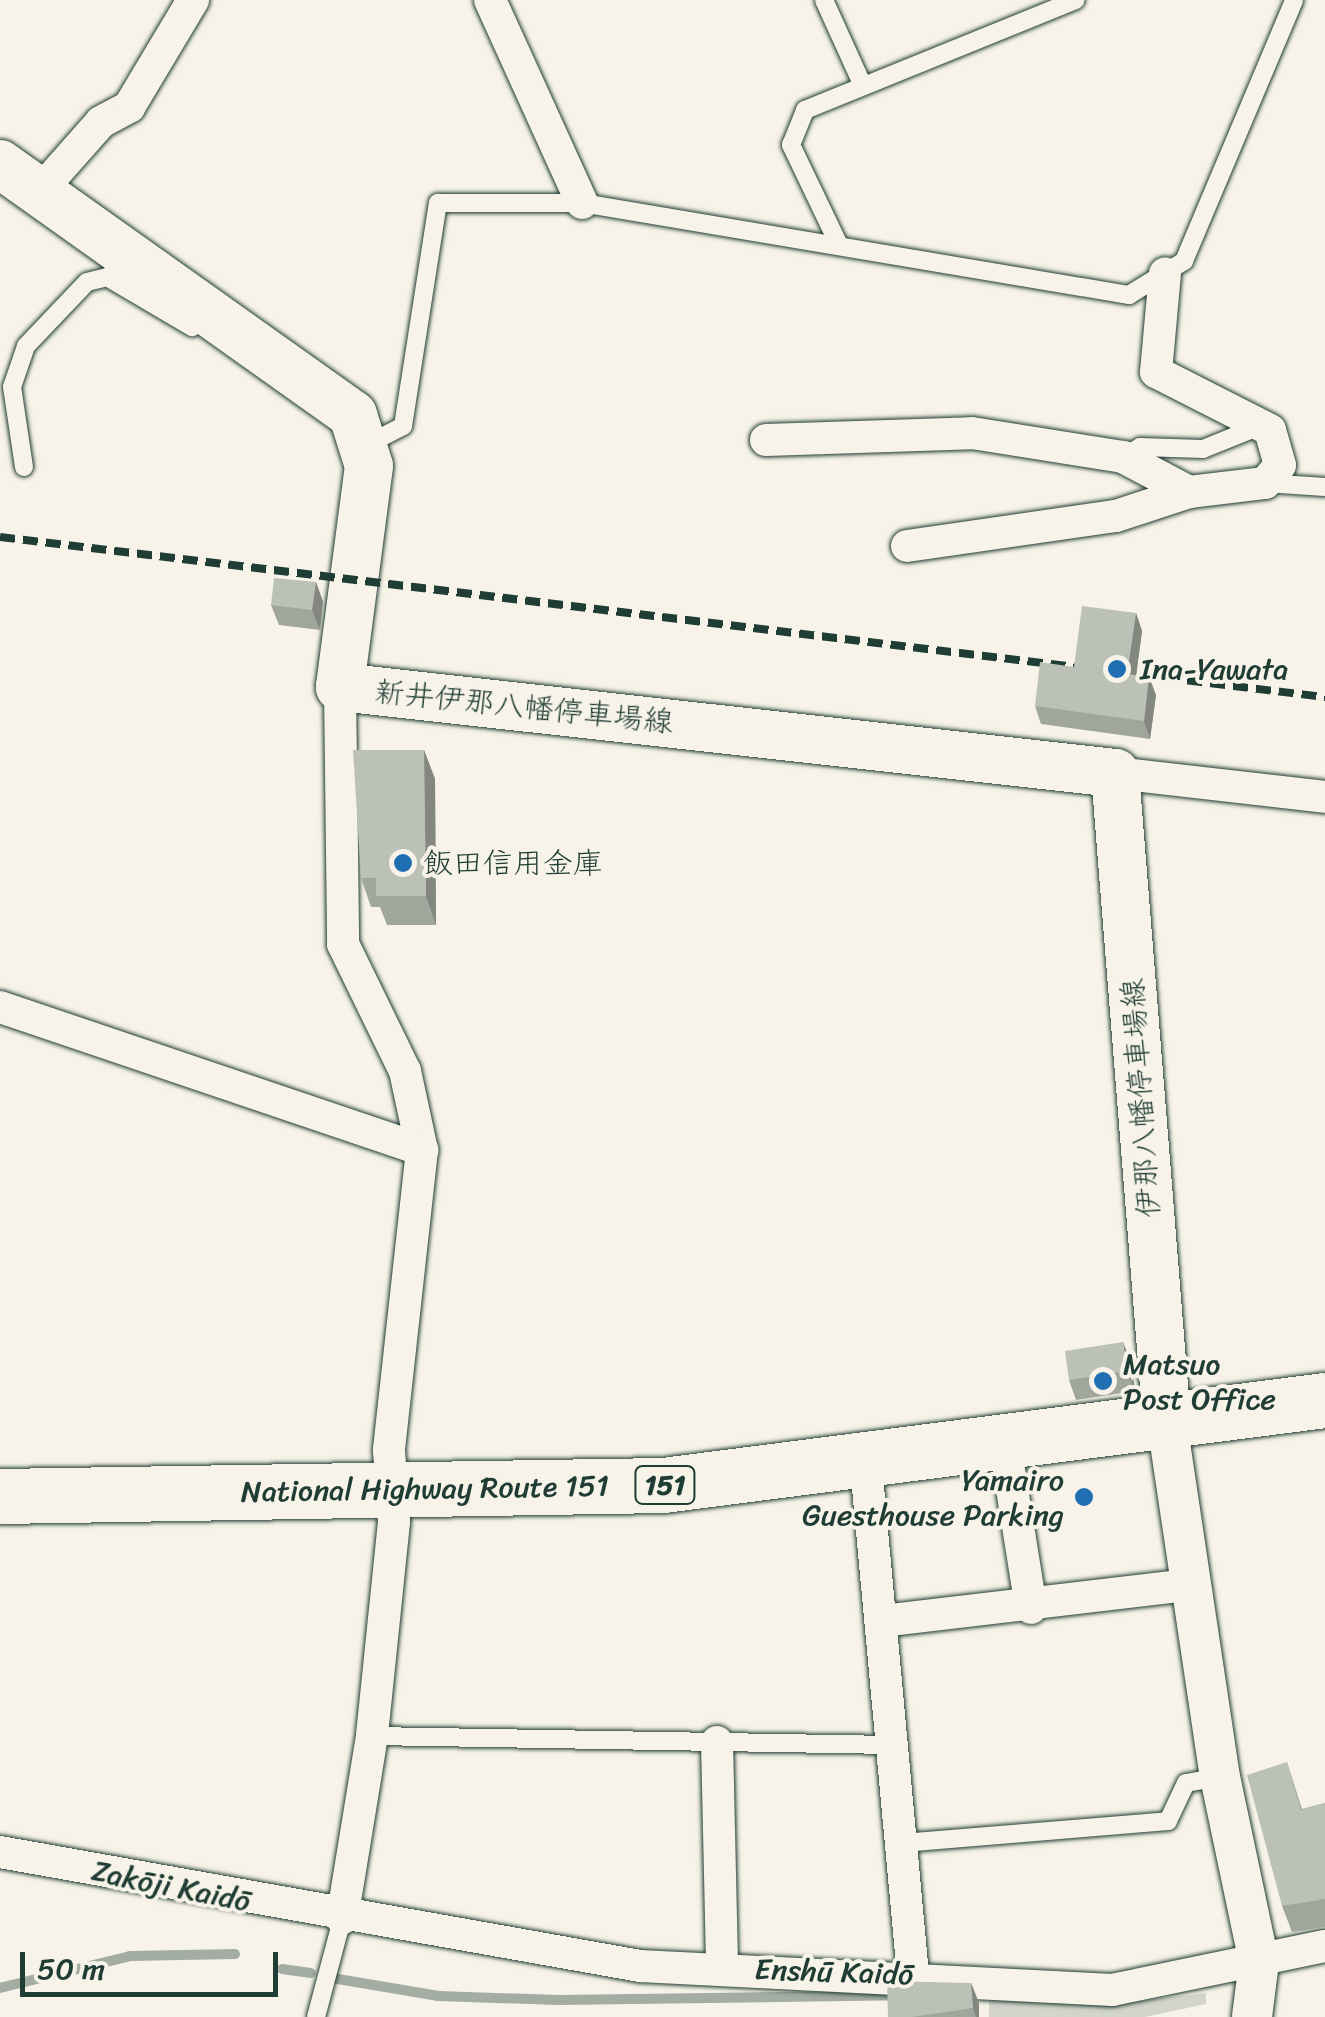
<!DOCTYPE html>
<meta charset="utf-8">
<style>
body{margin:0}
#map{position:relative;width:1325px;height:2017px;overflow:hidden;background:#f7f3e8;font-family:Sriracha,"Klee One",sans-serif}
div>[style]{position:absolute}
.green>*{inset:0;background:#d3d5ca}
.stream>*{height:10px;margin:-5px;padding:0 5px;transform-origin:5px;border-radius:5px;background:#a4ada3}
.roads{filter:drop-shadow(0 0 2px #1f3d34) drop-shadow(0 0 2px #1f3d34)}
.service>*{height:18px;margin:-9px;padding:0 9px;transform-origin:9px;border-radius:9px;background:#f7f3e8}
.minor>*{height:32px;margin:-16px;padding:0 16px;transform-origin:16px;border-radius:16px;background:#f7f3e8}
.tertiary>*{height:40px;margin:-20px;padding:0 20px;transform-origin:20px;border-radius:20px;background:#f7f3e8}
.secondary>*{height:48px;margin:-24px;padding:0 24px;transform-origin:24px;border-radius:24px;background:#f7f3e8}
.trunk>*{height:55px;margin:-27.5px;padding:0 27.5px;transform-origin:27.5px;border-radius:27.5px;background:#f7f3e8}
.rail>*{height:8px;margin-top:-4px;transform-origin:0;background:repeating-linear-gradient(90deg,#1f3d34 0 15px,transparent 0 23px)}
.wall>*{inset:0;background:#a1a69d}
.shaded-wall>*{inset:0;background:#83877f}
.building>*{inset:0;background:#bbc1b6}
.dots>*{width:28px;height:28px;translate:-50% -50%;box-sizing:border-box;border:5px solid #f7f3e8;border-radius:50%}
span{translate:-50% -50%;white-space:nowrap;text-align:center;line-height:1.15;-webkit-text-stroke:8px #f7f3e8;paint-order:stroke}
.shield-label span{padding:2px 8px;background:#f7f3e8;border:2px solid;border-radius:8px;-webkit-text-stroke-width:0}
.shield-label{font-size:28px;color:#1f3d34;font-weight:700}
.poi-label{font-size:30px;color:#1f3d34}
.left{translate:0 -50%;text-align:left}
.right{translate:-100% -50%;text-align:right}
.street-label{font-size:30px;color:#1f3d34}
.scale{position:absolute;left:20px;top:1952px;width:258px;height:45px;box-sizing:border-box;border:5px solid #1f3d34;border-top:0;padding-left:12px;font-size:30px;line-height:35px;white-space:nowrap;color:#1f3d34;-webkit-text-stroke:8px #f7f3e8;paint-order:stroke}
</style>
<div id="map">
<div class="green">
<i style="clip-path:polygon(989px 1993px,1108px 2005px,1206px 1993px,1206px 2004px,1145px 2017px,989px 2017px)"></i>
</div>
<div class="stream">
<i style="left:282px;top:1969px;width:29px;rotate:8deg"></i>
<i style="left:332px;top:1978px;width:108px;rotate:9.6deg"></i>
<i style="left:438px;top:1996px;width:121px;rotate:1.9deg"></i>
<i style="left:559px;top:2000px;width:340px;rotate:-0.8deg"></i>
<i style="left:0;top:1988px;width:134px;rotate:-13.8deg"></i>
<i style="left:130px;top:1956px;width:105px;rotate:-1.1deg"></i>
</div>
<div class="roads">
<div class="service">
<i style="left:824px;top:0;width:94px;rotate:65.6deg"></i>
<i style="left:838px;top:243px;width:109px;rotate:-115.6deg"></i>
<i style="left:791px;top:145px;width:38px;rotate:-68deg"></i>
<i style="left:805px;top:110px;width:292px;rotate:-22.1deg"></i>
<i style="left:368px;top:444px;width:39px;rotate:-27deg"></i>
<i style="left:403px;top:426px;width:226px;rotate:-81.1deg"></i>
<i style="left:438px;top:203px;width:144px"></i>
<i style="left:582px;top:203px;width:555px;rotate:9.55deg"></i>
<i style="left:1129px;top:295px;width:65px;rotate:-31.7deg"></i>
<i style="left:1184px;top:261px;width:283px;rotate:-67.1deg"></i>
<i style="left:1123px;top:457px;width:20px;rotate:-30deg"></i>
<i style="left:1140px;top:447px;width:63px;rotate:1.8deg"></i>
<i style="left:1203px;top:449px;width:61px;rotate:-22deg"></i>
<i style="left:24px;top:467px;width:81px;rotate:-98.5deg"></i>
<i style="left:12px;top:387px;width:43px;rotate:-71.1deg"></i>
<i style="left:26px;top:346px;width:88px;rotate:-46.4deg"></i>
<i style="left:87px;top:282px;width:21px;rotate:-14deg"></i>
<i style="left:107px;top:277px;width:99px;rotate:30.5deg"></i>
<i style="left:1265px;top:483px;width:60px;rotate:3.8deg"></i>
<i style="left:372px;top:1736px;width:521px;rotate:0.99deg"></i>
<i style="left:902px;top:1843px;width:267px;rotate:-4.7deg"></i>
<i style="left:1168px;top:1821px;width:42px;rotate:-64.7deg"></i>
<i style="left:1186px;top:1783px;width:35px;rotate:-10deg"></i>
<i style="left:316px;top:2017px;width:101px;rotate:-75.1deg"></i>
</div>
<div class="minor">
<i style="left:490px;top:0;width:223px;rotate:65.6deg"></i>
<i style="left:40px;top:191px;width:92px;rotate:-48.5deg"></i>
<i style="left:101px;top:122px;width:32px;rotate:-28deg"></i>
<i style="left:129px;top:107px;width:125px;rotate:-59.1deg"></i>
<i style="left:766px;top:440px;width:206px;rotate:-1.9deg"></i>
<i style="left:972px;top:433px;width:153px;rotate:9deg"></i>
<i style="left:1123px;top:457px;width:75px;rotate:27.9deg"></i>
<i style="left:907px;top:546px;width:211px;rotate:-8.2deg"></i>
<i style="left:1116px;top:516px;width:77px;rotate:-18.2deg"></i>
<i style="left:1189px;top:492px;width:77px;rotate:-6.8deg"></i>
<i style="left:1265px;top:483px;width:23px;rotate:-50deg"></i>
<i style="left:1280px;top:465px;width:36px;rotate:-106deg"></i>
<i style="left:1270px;top:430px;width:128px;rotate:-153deg"></i>
<i style="left:1156px;top:372px;width:99px;rotate:-84.8deg"></i>
<i style="left:340px;top:687px;width:257px;rotate:89.3deg"></i>
<i style="left:343px;top:944px;width:141px;rotate:64deg"></i>
<i style="left:405px;top:1071px;width:81px;rotate:77.9deg"></i>
<i style="left:422px;top:1150px;width:302px;rotate:96.3deg"></i>
<i style="left:389px;top:1450px;width:72px;rotate:86deg"></i>
<i style="left:394px;top:1522px;width:215px;rotate:95.9deg"></i>
<i style="left:372px;top:1736px;width:185px;rotate:99.3deg"></i>
<i style="left:1115px;top:773px;width:211px;rotate:6.5deg"></i>
<i style="left:0;top:1007px;width:446px;rotate:18.7deg"></i>
<i style="left:1005px;top:1445px;width:165px;rotate:80.9deg"></i>
<i style="left:866px;top:1466px;width:511px;rotate:84.72deg"></i>
<i style="left:882px;top:1621px;width:310px;rotate:-6.7deg"></i>
<i style="left:717px;top:1742px;width:226px;rotate:88.7deg"></i>
<i style="left:0;top:1852px;width:650px;rotate:10.1deg"></i>
<i style="left:640px;top:1966px;width:473px;rotate:2.9deg"></i>
<i style="left:1112px;top:1990px;width:217px;rotate:-11.7deg"></i>
</div>
<div class="tertiary">
<i style="left:1167px;top:1423px;width:358px;rotate:81.5deg"></i>
<i style="left:1220px;top:1777px;width:189px;rotate:78.1deg"></i>
<i style="left:1259px;top:1962px;width:55px;rotate:97.3deg"></i>
</div>
<div class="secondary">
<i style="left:0;top:164px;width:433px;rotate:35.4deg"></i>
<i style="left:353px;top:415px;width:53px;rotate:72.6deg"></i>
<i style="left:369px;top:466px;width:223px;rotate:97.5deg"></i>
<i style="left:340px;top:687px;width:780px;rotate:6.33deg"></i>
<i style="left:1115px;top:773px;width:652px;rotate:85.43deg"></i>
</div>
<div class="trunk">
<i style="left:0;top:1496px;width:663px;rotate:-0.95deg"></i>
<i style="left:663px;top:1485px;width:667px;rotate:-7.32deg"></i>
</div>
</div>
<div class="rail">
<i style="left:0;top:537px;width:1335px;rotate:6.89deg"></i>
</div>
<div class="wall">
<i style="clip-path:polygon(316px 582px,323px 602px,320px 630px,279px 625px,271px 605px)"></i>
<i style="clip-path:polygon(1136px 613px,1142px 631px,1136px 675px,1149px 677px,1156px 695px,1150px 739px,1041px 724px,1035px 706px,1074px 667px)"></i>
<i style="clip-path:polygon(424px 750px,435px 779px,436px 925px,387px 925px,380px 907px,371px 907px,361px 878px)"></i>
<i style="clip-path:polygon(1131px 1362px,1135px 1391px,1076px 1400px,1069px 1380px)"></i>
<i style="clip-path:polygon(1287px 1762px,1302px 1809px,1325px 1803px,1325px 1927px,1292px 1932px,1282px 1906px)"></i>
<i style="clip-path:polygon(971px 1983px,979px 2003px,979px 2017px,888px 2017px)"></i>
</div>
<div class="shaded-wall">
<i style="clip-path:polygon(316px 582px,323px 602px,320px 630px,312px 610px)"></i>
<i style="clip-path:polygon(1136px 613px,1142px 631px,1134px 692px,1127px 674px)"></i>
<i style="clip-path:polygon(1149px 677px,1156px 695px,1150px 739px,1144px 721px)"></i>
<i style="clip-path:polygon(424px 750px,435px 779px,436px 925px,426px 896px)"></i>
<i style="clip-path:polygon(1123px 1342px,1131px 1362px,1135px 1391px,1127px 1371px)"></i>
<i style="clip-path:polygon(971px 1983px,979px 2003px,979px 2017px,976px 2017px,973px 2008px)"></i>
</div>
<div class="building">
<i style="clip-path:polygon(274px 578px,316px 582px,312px 610px,271px 605px)"></i>
<i style="clip-path:polygon(1082px 606px,1136px 613px,1127px 674px,1149px 677px,1144px 721px,1035px 706px,1040px 662px,1074px 667px)"></i>
<i style="clip-path:polygon(353px 750px,424px 750px,426px 896px,376px 896px,376px 878px,361px 878px)"></i>
<i style="clip-path:polygon(1123px 1342px,1127px 1371px,1069px 1380px,1065px 1351px)"></i>
<i style="clip-path:polygon(1287px 1762px,1301px 1810px,1325px 1803px,1325px 1899px,1282px 1906px,1247px 1775px)"></i>
<i style="clip-path:polygon(887px 1981px,971px 1983px,973px 2008px,912px 2017px,888px 2017px)"></i>
</div>
<div class="dots">
<i style="left:1117px;top:669px;background:#1f6fb2"></i>
<i style="left:403px;top:863px;background:#1f6fb2"></i>
<i style="left:1103px;top:1381px;background:#1f6fb2"></i>
<i style="left:1084px;top:1497px;background:#1f6fb2"></i>
</div>
<div class="shield-label">
<span style="left:665px;top:1485px">151</span>
</div>
<div class="poi-label">
<span class="left" style="left:1140px;top:669px">Ina-Yawata</span>
<span class="left" style="left:423px;top:863px">飯田信用金庫</span>
<span class="left" style="left:1123px;top:1381px">Matsuo<br>Post Office</span>
<span class="right" style="left:1064px;top:1497px">Yamairo<br>Guesthouse Parking</span>
</div>
<div class="street-label">
<span style="left:524px;top:707px;rotate:6deg">新井伊那八幡停車場線</span>
<span style="left:1141px;top:1098px;rotate:-94deg">伊那八幡停車場線</span>
<span style="left:425px;top:1489px;rotate:-1deg">National Highway Route 151</span>
<span style="left:171px;top:1886px;rotate:11deg">Zakōji Kaidō</span>
<span style="left:834px;top:1972px;rotate:2deg">Enshū Kaidō</span>
</div>
<div class="scale">50 m</div>
</div>
